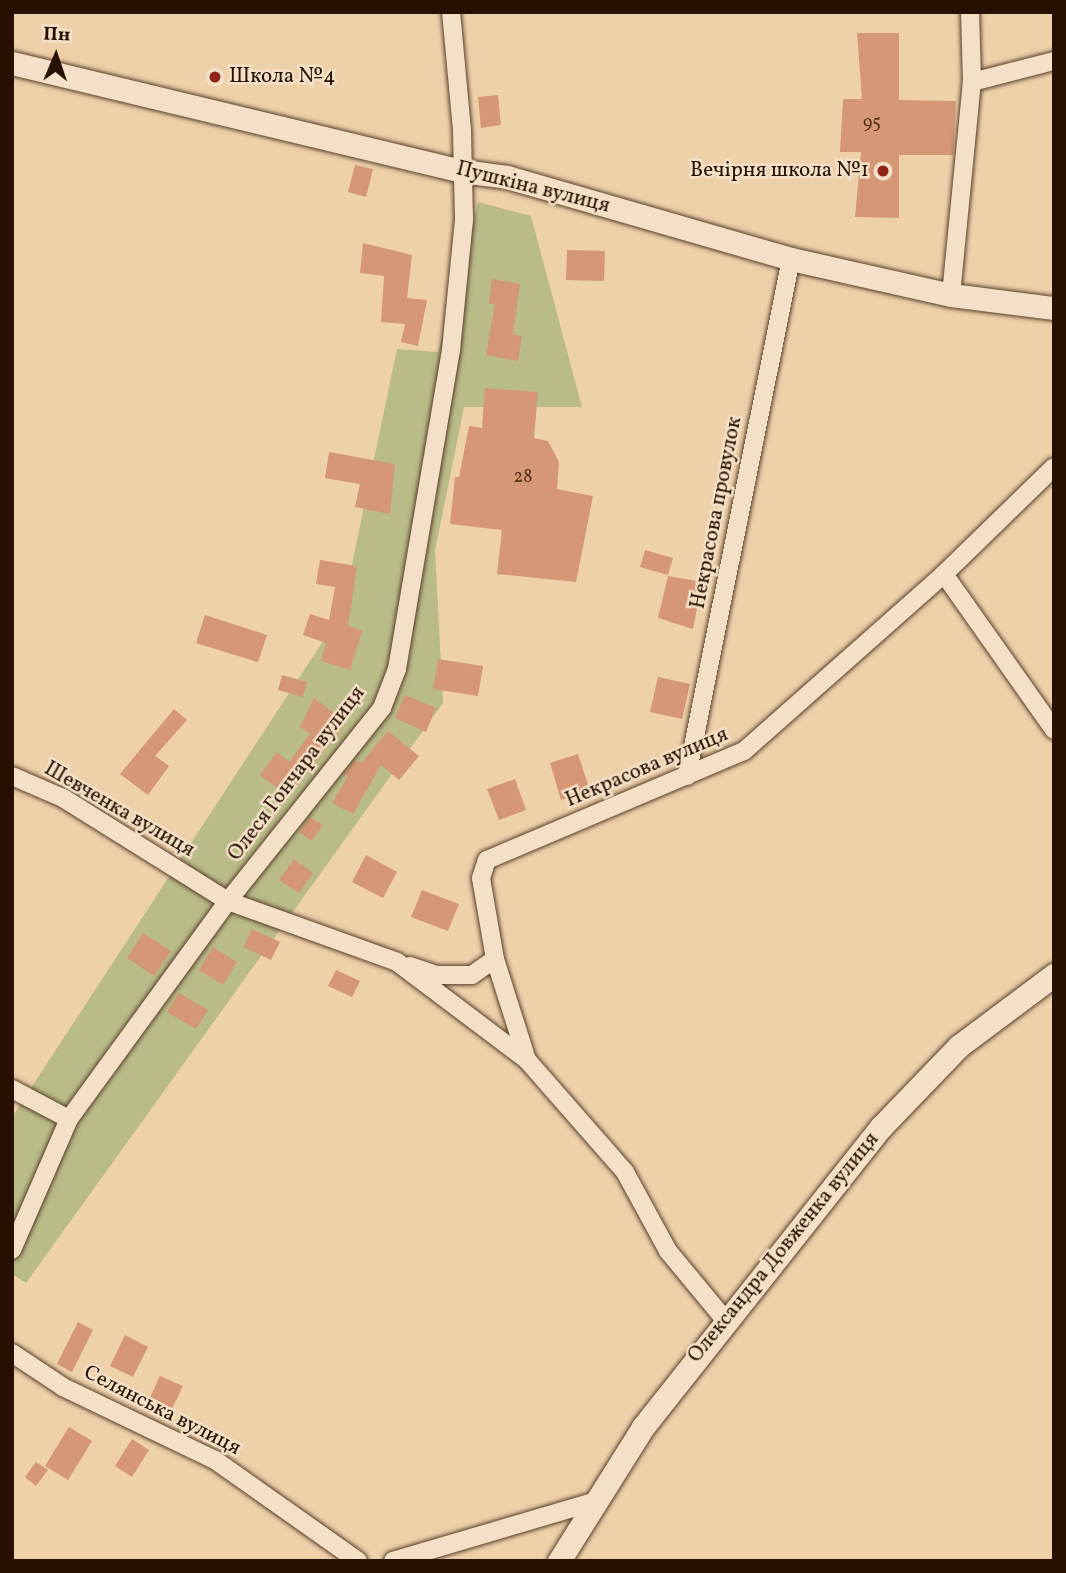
<!DOCTYPE html>
<meta charset="utf-8">
<style>
body{margin:0}
#map{position:relative;width:1066px;height:1573px;overflow:hidden;background:#eed0a9;font-family:Vollkorn,serif}
div>[style]{position:absolute}
.green>*{inset:0;background:#b9bb88}
.building>*{inset:0;background:#d69776}
.roads{filter:drop-shadow(0 0 2px #59402a) drop-shadow(0 0 2px #59402a)}
.minor>*{height:18px;margin:-9px;padding:0 9px;transform-origin:9px;border-radius:9px;background:#f4e0c7}
.tertiary>*{height:23px;margin:-11.5px;padding:0 11.5px;transform-origin:11.5px;border-radius:11.5px;background:#f4e0c7}
.dots>*{width:19px;height:19px;translate:-50% -50%;box-sizing:border-box;border:4px solid #f4e0c7;border-radius:50%}
span{translate:-50% -50%;white-space:nowrap;text-align:center;line-height:1.15;-webkit-text-stroke:5px #f4e0c7;paint-order:stroke}
.number-label{font-size:18px;color:#53321e}
.number-label span{-webkit-text-stroke-width:0}
.poi-label{font-size:21px;color:#271000}
.left{translate:0 -50%;text-align:left}
.right{translate:-100% -50%;text-align:right}
.street-label{font-size:21px;color:#271000}
.frame{position:absolute;inset:0;border:14px solid #271000;pointer-events:none}
.north{position:absolute;left:21px;top:21px;width:70px;height:70px;-webkit-text-stroke:5px #f4e0c7;paint-order:stroke;rotate:2deg;font-size:19px;font-weight:700;line-height:28px;text-align:center;color:#271000}
.north::after{content:'';display:block;margin:auto;width:24px;height:32px;background:#271000;clip-path:polygon(50% 0,100% 100%,50% 72%,0 100%)}
</style>
<div id="map">
<div class="green">
<i style="clip-path:polygon(478px 202px,531px 216px,582px 407px,464px 407px,435px 551px,443px 703px,26px 1283px,12px 1274px,12px 1117px,342px 612px,397px 349px,438px 352px)"></i>
</div>
<div class="building">
<i style="clip-path:polygon(857px 33px,899px 33px,899px 100px,956px 101px,953px 155px,899px 155px,899px 218px,855px 217px,861px 152px,840px 152px,843px 99px,862px 99px)"></i>
<i style="clip-path:polygon(498px 95px,501px 125px,481px 128px,478px 97px)"></i>
<i style="clip-path:polygon(355px 165px,373px 169px,366px 197px,348px 192px)"></i>
<i style="clip-path:polygon(363px 243px,412px 255px,407px 298px,427px 300px,418px 346px,401px 342px,405px 324px,381px 322px,384px 276px,360px 273px)"></i>
<i style="clip-path:polygon(567px 250px,605px 251px,604px 281px,566px 280px)"></i>
<i style="clip-path:polygon(492px 279px,520px 284px,513px 334px,522px 336px,518px 361px,486px 355px,495px 304px,489px 304px)"></i>
<i style="clip-path:polygon(485px 388px,538px 392px,534px 438px,548px 441px,559px 462px,557px 489px,593px 496px,576px 582px,497px 574px,502px 530px,450px 524px,455px 477px,459px 477px,469px 426px,482px 428px)"></i>
<i style="clip-path:polygon(329px 452px,395px 464px,390px 514px,355px 507px,360px 484px,325px 478px)"></i>
<i style="clip-path:polygon(645px 550px,673px 558px,668px 575px,640px 567px)"></i>
<i style="clip-path:polygon(320px 560px,357px 566px,348px 626px,362px 631px,350px 670px,321px 661px,326px 643px,303px 635px,310px 614px,329px 620px,335px 587px,316px 584px)"></i>
<i style="clip-path:polygon(668px 576px,702px 582px,693px 629px,658px 618px)"></i>
<i style="clip-path:polygon(205px 615px,267px 635px,258px 662px,196px 643px)"></i>
<i style="clip-path:polygon(438px 659px,483px 666px,478px 696px,433px 689px)"></i>
<i style="clip-path:polygon(282px 675px,307px 682px,303px 697px,278px 690px)"></i>
<i style="clip-path:polygon(658px 677px,690px 684px,682px 719px,650px 712px)"></i>
<i style="clip-path:polygon(405px 695px,436px 708px,426px 732px,395px 718px)"></i>
<i style="clip-path:polygon(314px 698px,346px 722px,296px 788px,284px 779px,277px 788px,260px 775px,277px 752px,289px 762px,310px 734px,300px 727px)"></i>
<i style="clip-path:polygon(174px 709px,187px 720px,155px 756px,169px 766px,148px 795px,120px 774px)"></i>
<i style="clip-path:polygon(388px 731px,419px 756px,399px 780px,381px 765px,353px 814px,332px 803px,348px 776px,344px 774px,355px 760px,361px 763px)"></i>
<i style="clip-path:polygon(578px 754px,590px 791px,561px 800px,550px 763px)"></i>
<i style="clip-path:polygon(515px 779px,526px 810px,499px 820px,487px 789px)"></i>
<i style="clip-path:polygon(310px 817px,323px 825px,312px 841px,299px 832px)"></i>
<i style="clip-path:polygon(366px 855px,397px 872px,383px 898px,352px 882px)"></i>
<i style="clip-path:polygon(294px 859px,313px 873px,299px 893px,279px 880px)"></i>
<i style="clip-path:polygon(422px 890px,459px 904px,448px 931px,411px 917px)"></i>
<i style="clip-path:polygon(252px 929px,280px 942px,271px 960px,243px 947px)"></i>
<i style="clip-path:polygon(143px 933px,171px 951px,154px 976px,127px 958px)"></i>
<i style="clip-path:polygon(213px 947px,237px 962px,223px 985px,199px 970px)"></i>
<i style="clip-path:polygon(336px 970px,360px 981px,352px 997px,328px 986px)"></i>
<i style="clip-path:polygon(179px 993px,208px 1010px,196px 1029px,167px 1012px)"></i>
<i style="clip-path:polygon(78px 1322px,93px 1330px,72px 1372px,57px 1364px)"></i>
<i style="clip-path:polygon(125px 1335px,148px 1347px,133px 1377px,110px 1366px)"></i>
<i style="clip-path:polygon(160px 1376px,183px 1386px,169px 1415px,147px 1404px)"></i>
<i style="clip-path:polygon(69px 1427px,92px 1441px,68px 1480px,45px 1466px)"></i>
<i style="clip-path:polygon(132px 1439px,149px 1450px,132px 1477px,115px 1466px)"></i>
<i style="clip-path:polygon(36px 1462px,48px 1470px,36px 1486px,25px 1477px)"></i>
</div>
<div class="roads">
<div class="minor">
<i style="left:972px;top:82px;width:85px;rotate:-14.4deg"></i>
<i style="left:951px;top:295px;width:214px;rotate:-84.4deg"></i>
<i style="left:972px;top:82px;width:70px;rotate:-91.6deg"></i>
<i style="left:944px;top:574px;width:191px;rotate:54.8deg"></i>
<i style="left:12px;top:776px;width:56px;rotate:23.3deg"></i>
<i style="left:63px;top:798px;width:195px;rotate:32deg"></i>
<i style="left:228px;top:901px;width:180px;rotate:19.8deg"></i>
<i style="left:397px;top:962px;width:163px;rotate:37deg"></i>
<i style="left:527px;top:1060px;width:149px;rotate:48.8deg"></i>
<i style="left:625px;top:1172px;width:90px;rotate:61.4deg"></i>
<i style="left:668px;top:1251px;width:89px;rotate:50.4deg"></i>
<i style="left:687px;top:776px;width:527px;rotate:-78.63deg"></i>
<i style="left:410px;top:966px;width:28px;rotate:19deg"></i>
<i style="left:436px;top:975px;width:36px"></i>
<i style="left:472px;top:975px;width:28px;rotate:-35deg"></i>
<i style="left:527px;top:1060px;width:106px;rotate:-107.6deg"></i>
<i style="left:495px;top:959px;width:82px;rotate:-99.8deg"></i>
<i style="left:481px;top:878px;width:19px;rotate:-72deg"></i>
<i style="left:487px;top:860px;width:279px;rotate:-23deg"></i>
<i style="left:744px;top:751px;width:267px;rotate:-41.5deg"></i>
<i style="left:944px;top:574px;width:153px;rotate:-44.2deg"></i>
<i style="left:12px;top:1089px;width:64px;rotate:27.8deg"></i>
<i style="left:12px;top:1250px;width:143px;rotate:-66.5deg"></i>
<i style="left:69px;top:1119px;width:270px;rotate:-53.9deg"></i>
<i style="left:228px;top:901px;width:247px;rotate:-51.4deg"></i>
<i style="left:382px;top:708px;width:42px;rotate:-69deg"></i>
<i style="left:397px;top:669px;width:324px;rotate:-80.4deg"></i>
<i style="left:451px;top:350px;width:131px;rotate:-84.3deg"></i>
<i style="left:464px;top:220px;width:90px;rotate:-91.3deg"></i>
<i style="left:462px;top:130px;width:119px;rotate:-95.3deg"></i>
<i style="left:12px;top:1353px;width:61px;rotate:33.7deg"></i>
<i style="left:63px;top:1387px;width:169px;rotate:25.7deg"></i>
<i style="left:215px;top:1460px;width:175px;rotate:35.2deg"></i>
<i style="left:393px;top:1561px;width:209px;rotate:-16.4deg"></i>
</div>
<div class="tertiary">
<i style="left:12px;top:63px;width:463px;rotate:13.5deg"></i>
<i style="left:462px;top:171px;width:45px;rotate:7.6deg"></i>
<i style="left:507px;top:177px;width:296px;rotate:16.1deg"></i>
<i style="left:791px;top:259px;width:164px;rotate:12.7deg"></i>
<i style="left:951px;top:295px;width:104px;rotate:7.2deg"></i>
<i style="left:559px;top:1561px;width:158px;rotate:-57.9deg"></i>
<i style="left:643px;top:1427px;width:383px;rotate:-51.6deg"></i>
<i style="left:881px;top:1127px;width:112px;rotate:-46.1deg"></i>
<i style="left:959px;top:1046px;width:119px;rotate:-36.8deg"></i>
</div>
</div>
<div class="dots">
<i style="left:215px;top:77px;background:#8f2418"></i>
<i style="left:883px;top:171px;background:#8f2418"></i>
</div>
<div class="number-label">
<span style="left:872px;top:124px">95</span>
<span style="left:523px;top:478px">28</span>
</div>
<div class="poi-label">
<span class="left" style="left:229px;top:77px">Школа №4</span>
<span class="right" style="left:869px;top:171px">Вечірня школа №1</span>
</div>
<div class="street-label">
<span style="left:533px;top:188px;rotate:14deg">Пушкіна вулиця</span>
<span style="left:717px;top:513px;rotate:-79deg">Некрасова провулок</span>
<span style="left:647px;top:768px;rotate:-23deg">Некрасова вулиця</span>
<span style="left:297px;top:774px;rotate:-53deg">Олеся Гончара вулиця</span>
<span style="left:119px;top:810px;rotate:30deg">Шевченка вулиця</span>
<span style="left:784px;top:1248px;rotate:-51deg">Олександра Довженка вулиця</span>
<span style="left:162px;top:1411px;rotate:27deg">Селянська вулиця</span>
</div>
<div class="frame"></div>
<div class="north">Пн</div>
</div>
